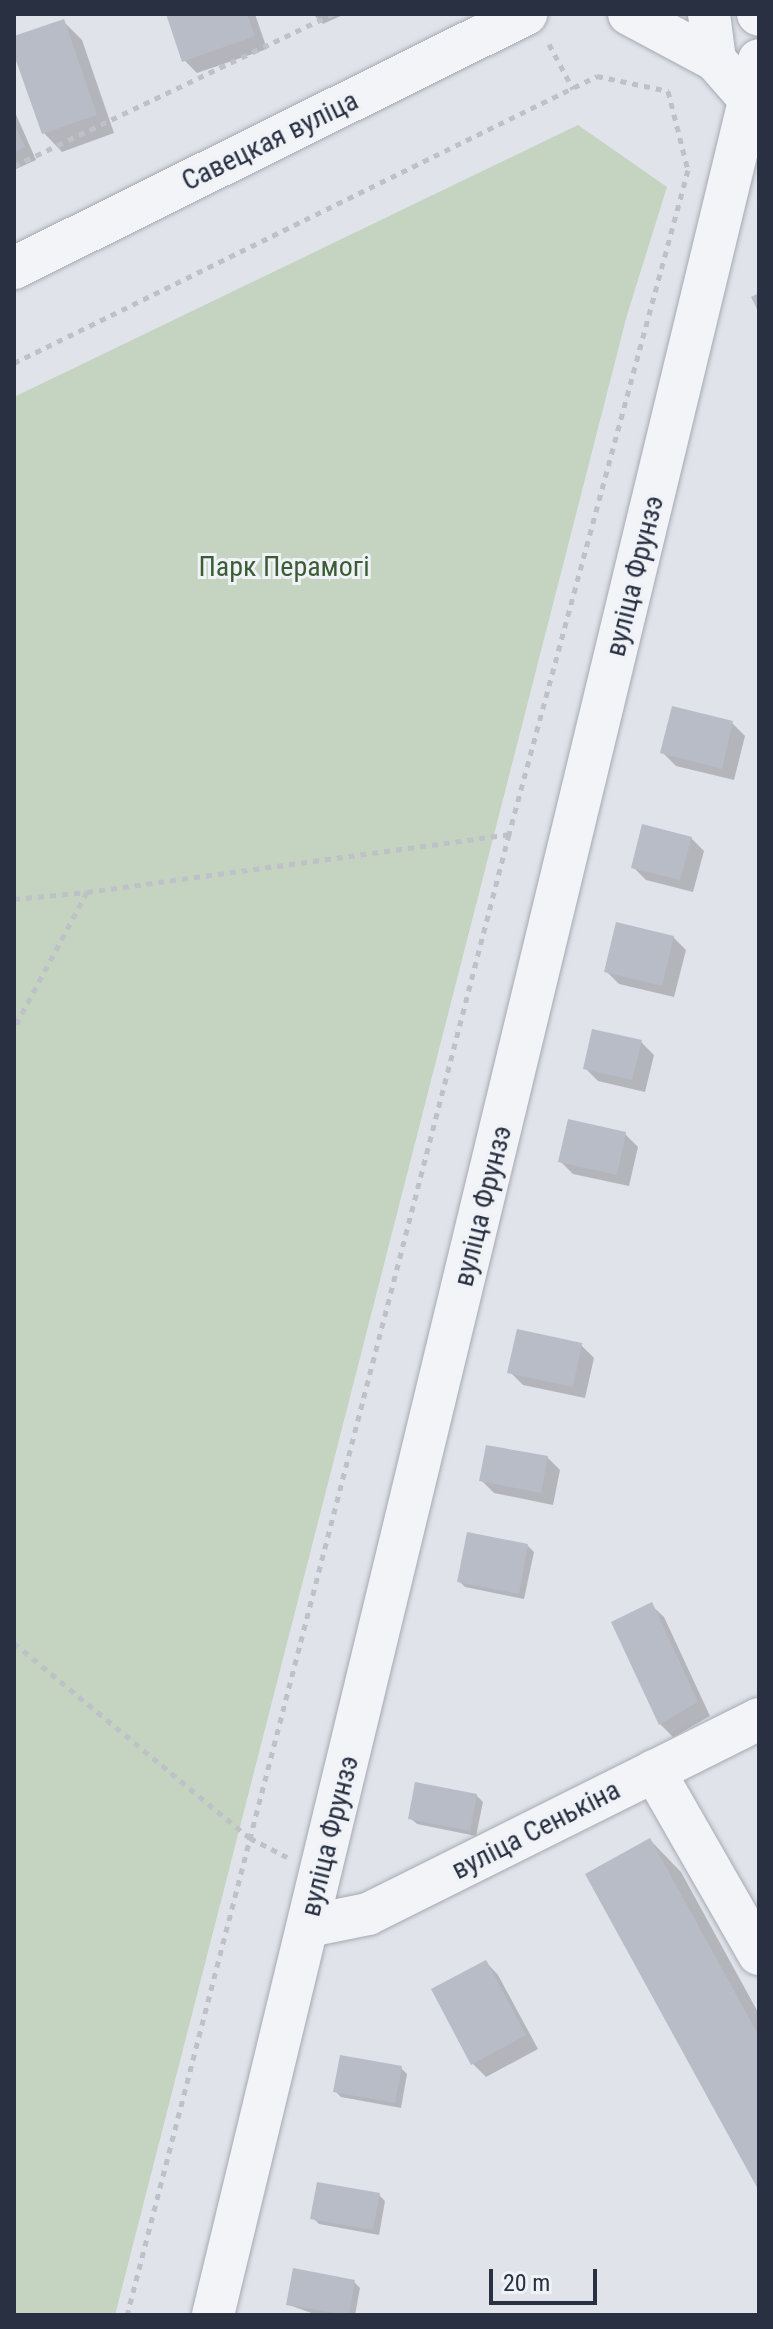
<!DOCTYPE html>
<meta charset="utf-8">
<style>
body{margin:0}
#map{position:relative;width:773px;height:2329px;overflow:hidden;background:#e0e3e9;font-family:"Roboto Condensed",sans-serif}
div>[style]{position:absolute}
.green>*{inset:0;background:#c5d3c1}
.shadow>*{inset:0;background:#0003}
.building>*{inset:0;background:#b7bcc6}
.path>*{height:5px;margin-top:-2.5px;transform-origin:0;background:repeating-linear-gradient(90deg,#bec1c8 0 6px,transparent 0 12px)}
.roads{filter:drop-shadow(0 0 2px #a5aab3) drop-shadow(0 0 2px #a5aab3)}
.minor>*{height:42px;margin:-21px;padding:0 21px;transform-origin:21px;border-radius:21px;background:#f3f4f7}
span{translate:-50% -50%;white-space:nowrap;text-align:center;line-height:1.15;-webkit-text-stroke:6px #eff2f7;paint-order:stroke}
.street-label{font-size:28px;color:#283041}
.park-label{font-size:28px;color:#3b5c35}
.frame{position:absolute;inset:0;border:16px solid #283041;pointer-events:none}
.scale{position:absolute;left:489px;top:2269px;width:108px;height:36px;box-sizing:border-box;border:4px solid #283041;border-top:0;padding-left:10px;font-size:24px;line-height:28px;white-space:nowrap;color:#283041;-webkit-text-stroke:6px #eff2f7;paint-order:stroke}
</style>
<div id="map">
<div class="green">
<i style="clip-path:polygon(578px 125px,667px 187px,627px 315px,115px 2315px,14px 2315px,14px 397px)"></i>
</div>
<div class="shadow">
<i style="clip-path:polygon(168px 14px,255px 14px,267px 49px,197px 73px,184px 60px)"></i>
<i style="clip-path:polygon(313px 14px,345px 14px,323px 24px)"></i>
<i style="clip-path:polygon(63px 21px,82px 40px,114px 133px,62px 152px,44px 133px,14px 39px)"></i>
<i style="clip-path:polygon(14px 110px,36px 160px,14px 170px)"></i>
<i style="clip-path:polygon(732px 723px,745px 736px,734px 780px,676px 766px,663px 753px)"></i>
<i style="clip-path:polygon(691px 838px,704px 851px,693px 892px,646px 880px,633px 867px)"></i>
<i style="clip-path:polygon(673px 937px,686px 950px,674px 997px,619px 984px,606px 971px)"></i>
<i style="clip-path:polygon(641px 1042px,654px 1055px,645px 1092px,598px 1081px,585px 1068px)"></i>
<i style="clip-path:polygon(625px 1134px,638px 1147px,629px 1186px,573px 1174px,560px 1161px)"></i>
<i style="clip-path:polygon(581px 1345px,594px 1358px,585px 1398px,523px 1385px,510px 1372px)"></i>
<i style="clip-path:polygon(547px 1457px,560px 1470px,553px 1505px,494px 1493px,481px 1480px)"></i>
<i style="clip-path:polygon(528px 1546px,534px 1552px,524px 1599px,465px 1587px,459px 1581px)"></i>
<i style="clip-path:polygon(651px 1605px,664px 1617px,710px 1716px,673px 1737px,660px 1724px,614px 1623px)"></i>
<i style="clip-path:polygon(476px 1795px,483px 1802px,476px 1836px,417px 1824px,410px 1818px)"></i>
<i style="clip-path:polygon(650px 1840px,681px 1872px,759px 2014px,759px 2186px)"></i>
<i style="clip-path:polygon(486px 1962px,498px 1975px,538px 2049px,486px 2077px,473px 2064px)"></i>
<i style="clip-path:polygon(401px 2068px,407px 2074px,401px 2108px,341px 2097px,335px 2091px)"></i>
<i style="clip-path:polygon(379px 2195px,385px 2201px,379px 2235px,319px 2224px,313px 2218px)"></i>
<i style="clip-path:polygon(354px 2282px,360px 2288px,355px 2315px,317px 2315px,289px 2305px)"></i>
</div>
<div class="building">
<i style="clip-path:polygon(166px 14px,247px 14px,255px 36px,182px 62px)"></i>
<i style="clip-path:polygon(64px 19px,97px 115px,42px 134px,14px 55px,14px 36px)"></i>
<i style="clip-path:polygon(14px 123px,25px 147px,14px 152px)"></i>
<i style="clip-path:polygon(759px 293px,759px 313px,751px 297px)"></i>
<i style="clip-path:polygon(672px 706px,733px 721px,722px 769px,660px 753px)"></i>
<i style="clip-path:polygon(642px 824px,692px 837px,680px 880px,631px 868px)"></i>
<i style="clip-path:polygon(616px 922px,674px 936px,662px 986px,604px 972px)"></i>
<i style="clip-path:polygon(592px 1029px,642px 1040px,632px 1080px,583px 1069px)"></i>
<i style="clip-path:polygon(568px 1119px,626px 1132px,617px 1175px,558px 1162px)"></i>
<i style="clip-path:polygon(517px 1329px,582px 1343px,573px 1387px,507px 1373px)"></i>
<i style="clip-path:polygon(486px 1445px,548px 1456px,541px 1493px,479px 1481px)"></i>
<i style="clip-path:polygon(467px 1532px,528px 1544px,519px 1594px,457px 1582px)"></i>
<i style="clip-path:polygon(652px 1602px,698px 1702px,659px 1725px,611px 1622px)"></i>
<i style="clip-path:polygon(415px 1782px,477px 1794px,470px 1831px,408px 1819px)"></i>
<i style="clip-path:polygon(650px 1838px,759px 2036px,759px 2191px,585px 1874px)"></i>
<i style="clip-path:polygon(486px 1960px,526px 2035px,471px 2065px,431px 1989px)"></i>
<i style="clip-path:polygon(340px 2055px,402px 2066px,395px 2103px,333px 2092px)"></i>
<i style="clip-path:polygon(317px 2182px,380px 2193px,373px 2230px,310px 2219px)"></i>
<i style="clip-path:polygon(293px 2268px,355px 2280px,349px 2315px,286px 2305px)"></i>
</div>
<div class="path">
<i style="left:549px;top:44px;width:51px;rotate:61.9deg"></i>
<i style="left:14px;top:166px;width:353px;rotate:-25.5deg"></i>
<i style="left:14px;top:363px;width:650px;rotate:-26.21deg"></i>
<i style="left:597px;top:76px;width:73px;rotate:11.9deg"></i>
<i style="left:668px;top:91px;width:81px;rotate:75.8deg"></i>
<i style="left:688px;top:170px;width:688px;rotate:105.09deg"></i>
<i style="left:509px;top:834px;width:1529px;rotate:104.46deg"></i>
<i style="left:87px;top:892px;width:426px;rotate:-7.8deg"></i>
<i style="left:14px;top:899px;width:73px;rotate:-5.5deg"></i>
<i style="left:87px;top:892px;width:154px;rotate:118.2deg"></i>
<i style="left:14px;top:1643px;width:306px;rotate:39.6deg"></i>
<i style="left:250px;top:1838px;width:42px;rotate:27.2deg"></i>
</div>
<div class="roads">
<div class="minor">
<i style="left:629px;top:14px;width:98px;rotate:28.1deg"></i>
<i style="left:709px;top:14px;width:46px;rotate:82.6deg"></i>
<i style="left:715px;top:60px;width:67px;rotate:48.7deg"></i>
<i style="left:758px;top:14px;width:1px;rotate:45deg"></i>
<i style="left:14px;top:268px;width:572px;rotate:-26.39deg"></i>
<i style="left:654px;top:1771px;width:211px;rotate:60.2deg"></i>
<i style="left:309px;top:1926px;width:60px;rotate:-11.5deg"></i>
<i style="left:368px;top:1914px;width:437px;rotate:-26.5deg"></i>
<i style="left:213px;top:2315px;width:2320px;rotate:-76.39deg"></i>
</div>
</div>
<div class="street-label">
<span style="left:270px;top:141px;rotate:-26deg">Савецкая вуліца</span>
<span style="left:635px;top:576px;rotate:-76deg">вуліца Фрунзэ</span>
<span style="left:483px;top:1206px;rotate:-76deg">вуліца Фрунзэ</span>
<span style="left:536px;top:1830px;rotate:-27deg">вуліца Сенькіна</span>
<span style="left:330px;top:1836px;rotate:-76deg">вуліца Фрунзэ</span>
</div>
<div class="park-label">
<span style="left:284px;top:567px">Парк Перамогі</span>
</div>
<div class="frame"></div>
<div class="scale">20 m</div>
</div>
